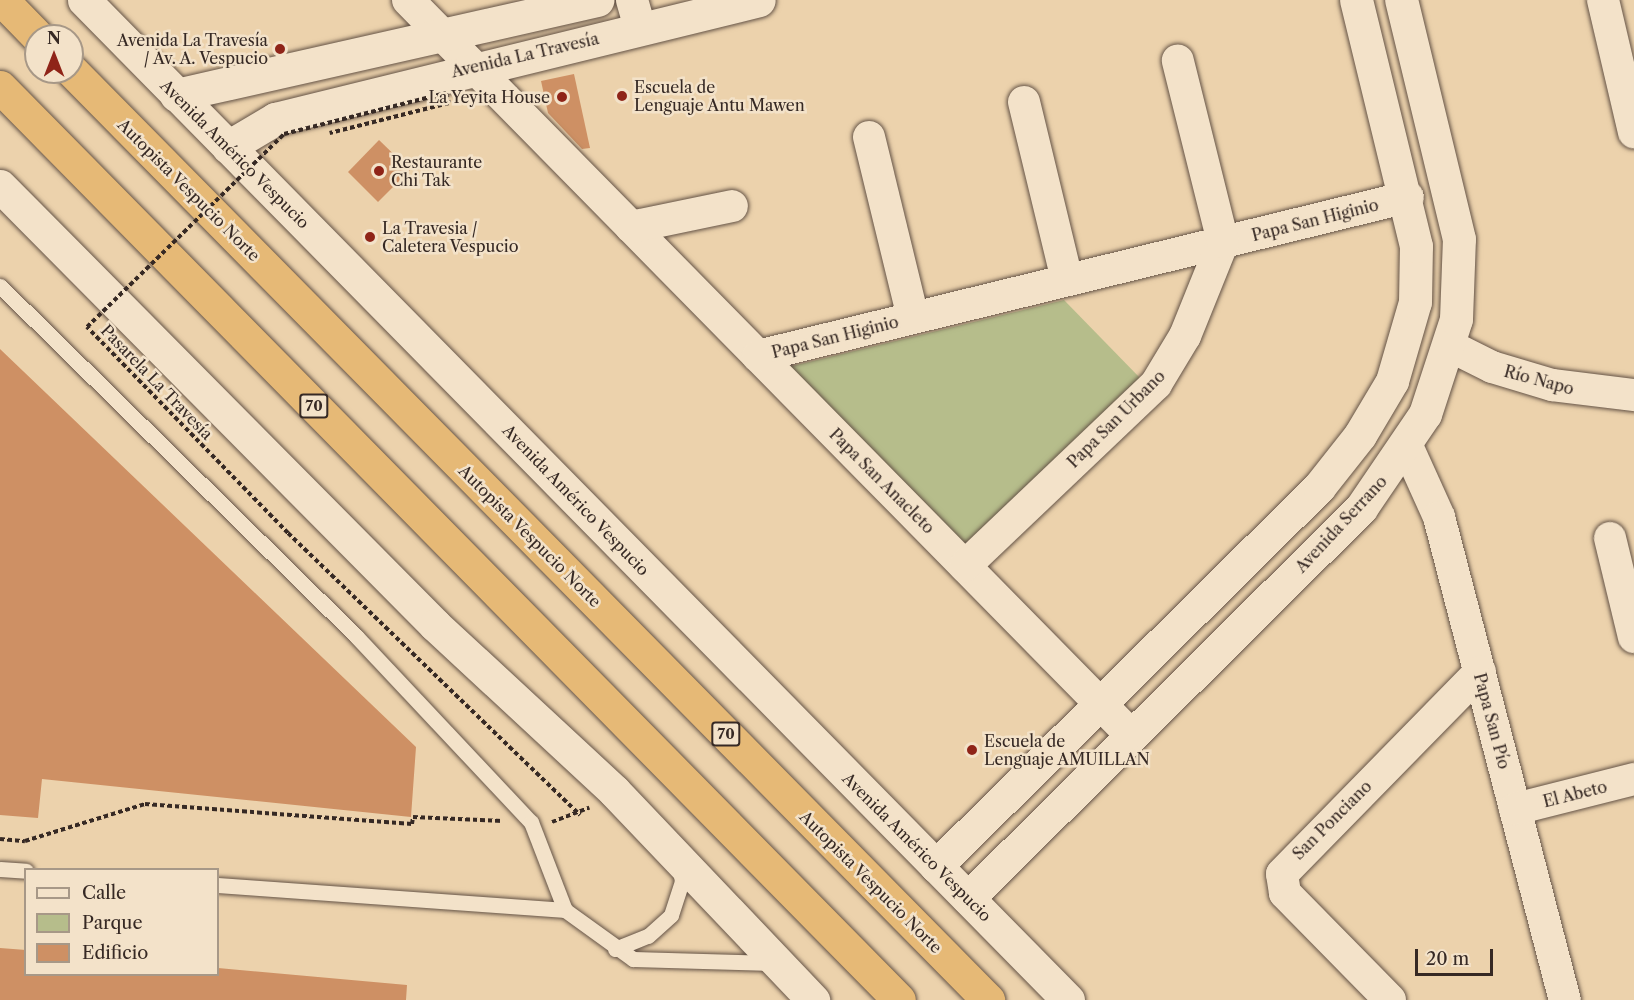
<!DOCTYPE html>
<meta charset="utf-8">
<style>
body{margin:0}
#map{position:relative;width:1634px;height:1000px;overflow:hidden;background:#ecd2ac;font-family:"Libre Caslon Text",serif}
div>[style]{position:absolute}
.green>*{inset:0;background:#b6bd8b}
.building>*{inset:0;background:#ce9064}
.path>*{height:4px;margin-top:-2px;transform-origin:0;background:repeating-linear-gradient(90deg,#362924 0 4.5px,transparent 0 7.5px)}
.roads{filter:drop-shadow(0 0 2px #645346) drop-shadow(0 0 2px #645346)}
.lane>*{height:15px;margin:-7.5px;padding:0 7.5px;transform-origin:7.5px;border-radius:7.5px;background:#f3e2c9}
.street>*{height:32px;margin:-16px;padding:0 16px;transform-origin:16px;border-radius:16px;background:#f3e2c9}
.secondary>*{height:33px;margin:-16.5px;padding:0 16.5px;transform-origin:16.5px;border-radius:16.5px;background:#f3e2c9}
.highway>*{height:33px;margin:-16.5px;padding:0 16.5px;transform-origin:16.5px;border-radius:16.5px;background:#e6b976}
.path-bridge>*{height:4px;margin-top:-2px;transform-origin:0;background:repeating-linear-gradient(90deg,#362924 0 4.5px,transparent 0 7.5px)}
.dots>*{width:16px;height:16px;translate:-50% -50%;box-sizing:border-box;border:3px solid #f3e2c9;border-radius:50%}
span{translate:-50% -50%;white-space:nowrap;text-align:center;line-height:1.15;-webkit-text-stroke:5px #f3e2c9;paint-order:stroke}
.shield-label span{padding:2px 4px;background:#f3e2c9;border:2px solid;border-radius:4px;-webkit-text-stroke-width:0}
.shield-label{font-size:15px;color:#362924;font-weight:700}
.poi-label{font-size:16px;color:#362924}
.right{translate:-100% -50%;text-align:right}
.left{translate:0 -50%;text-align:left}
.street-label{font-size:16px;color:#362924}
.legend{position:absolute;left:24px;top:868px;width:195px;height:108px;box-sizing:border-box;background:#f3e2c9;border:2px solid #a79887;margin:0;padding:8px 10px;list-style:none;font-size:18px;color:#362924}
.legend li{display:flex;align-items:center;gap:12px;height:30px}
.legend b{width:30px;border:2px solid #a79887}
.north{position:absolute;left:24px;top:24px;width:60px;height:60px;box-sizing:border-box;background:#f3e2c9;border:2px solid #a79887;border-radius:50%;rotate:0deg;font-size:16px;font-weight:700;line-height:24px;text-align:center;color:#362924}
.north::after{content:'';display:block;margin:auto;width:21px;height:27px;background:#8f2418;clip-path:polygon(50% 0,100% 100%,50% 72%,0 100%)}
.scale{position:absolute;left:1415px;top:949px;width:78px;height:27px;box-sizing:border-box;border:3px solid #362924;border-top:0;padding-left:8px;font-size:18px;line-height:21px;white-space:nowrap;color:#362924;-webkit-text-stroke:4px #f3e2c9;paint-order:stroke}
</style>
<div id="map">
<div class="green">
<i style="clip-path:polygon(1064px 300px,1141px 379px,964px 545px,788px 367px)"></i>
</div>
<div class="building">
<i style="clip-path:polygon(574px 74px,590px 148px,582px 149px,548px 113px,541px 81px)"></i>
<i style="clip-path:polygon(379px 140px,410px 170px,378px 202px,348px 172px)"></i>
<i style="clip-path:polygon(0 349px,416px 747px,411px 817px,42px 779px,38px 818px,0 815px)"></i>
<i style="clip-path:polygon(0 948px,26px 950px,26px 974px,218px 974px,218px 968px,407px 985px,406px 1000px,0 1000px)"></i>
</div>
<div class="path">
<i style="left:288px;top:533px;width:406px;rotate:44deg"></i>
<i style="left:552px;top:822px;width:40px;rotate:-21deg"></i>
<i style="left:0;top:839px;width:25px;rotate:5deg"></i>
<i style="left:25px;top:841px;width:126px;rotate:-17.1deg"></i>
<i style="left:145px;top:804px;width:268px;rotate:4.3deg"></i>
<i style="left:412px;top:824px;width:7px;rotate:-82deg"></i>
<i style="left:413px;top:817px;width:90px;rotate:2.5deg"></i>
</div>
<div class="roads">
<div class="lane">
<i style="left:0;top:286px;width:501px;rotate:44.51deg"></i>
<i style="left:357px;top:637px;width:254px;rotate:46.8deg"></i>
<i style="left:531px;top:822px;width:94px;rotate:68.9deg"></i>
<i style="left:0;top:869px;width:26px;rotate:4deg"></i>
<i style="left:218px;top:885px;width:348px;rotate:4.1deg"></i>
<i style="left:565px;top:910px;width:84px;rotate:35.8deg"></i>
<i style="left:633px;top:959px;width:140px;rotate:1.6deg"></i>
<i style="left:615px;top:949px;width:35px;rotate:-22deg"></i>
<i style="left:648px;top:936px;width:31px;rotate:-42deg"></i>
<i style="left:671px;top:915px;width:36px;rotate:-72deg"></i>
<i style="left:682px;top:881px;width:15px;rotate:-101deg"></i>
</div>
<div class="street">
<i style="left:408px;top:0;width:1032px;rotate:45.47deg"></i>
<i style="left:632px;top:0;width:29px;rotate:74deg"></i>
<i style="left:1603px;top:0;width:136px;rotate:76.8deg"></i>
<i style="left:1024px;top:102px;width:183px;rotate:76.4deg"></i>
<i style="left:869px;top:137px;width:186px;rotate:76.3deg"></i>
<i style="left:631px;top:227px;width:103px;rotate:-11.7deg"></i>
<i style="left:1450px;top:346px;width:47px;rotate:26.6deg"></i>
<i style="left:1492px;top:367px;width:63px;rotate:16.7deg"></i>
<i style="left:1552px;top:385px;width:83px;rotate:7deg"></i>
<i style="left:758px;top:356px;width:669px;rotate:-13.75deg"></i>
<i style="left:1407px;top:446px;width:78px;rotate:65.7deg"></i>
<i style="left:1439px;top:517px;width:499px;rotate:75.4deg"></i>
<i style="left:1610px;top:538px;width:102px;rotate:76.4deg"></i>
<i style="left:965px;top:566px;width:264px;rotate:-43.6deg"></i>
<i style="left:1156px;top:384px;width:56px;rotate:-58.9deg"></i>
<i style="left:1185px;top:336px;width:101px;rotate:-68deg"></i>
<i style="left:1223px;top:242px;width:187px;rotate:-104deg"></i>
<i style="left:1515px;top:809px;width:123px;rotate:-14.1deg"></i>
<i style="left:1390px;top:1000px;width:150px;rotate:-134.5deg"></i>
<i style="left:1285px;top:893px;width:19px;rotate:-99deg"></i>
<i style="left:1282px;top:874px;width:283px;rotate:-45.6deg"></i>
</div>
<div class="secondary">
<i style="left:84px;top:0;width:1403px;rotate:45.46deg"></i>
<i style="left:176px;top:95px;width:432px;rotate:-12.7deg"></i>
<i style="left:228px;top:147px;width:55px;rotate:-30.8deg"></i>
<i style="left:275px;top:119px;width:498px;rotate:-13.8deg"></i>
<i style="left:0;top:186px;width:618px;rotate:45.26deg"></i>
<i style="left:435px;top:625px;width:244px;rotate:42.8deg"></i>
<i style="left:614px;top:791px;width:289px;rotate:46.4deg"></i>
<i style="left:936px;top:866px;width:539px;rotate:-44.7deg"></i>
<i style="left:1319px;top:487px;width:66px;rotate:-51.7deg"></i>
<i style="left:1360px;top:435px;width:63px;rotate:-59.3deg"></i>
<i style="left:1392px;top:381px;width:82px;rotate:-73.8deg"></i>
<i style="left:1415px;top:302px;width:56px;rotate:-89deg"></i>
<i style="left:1416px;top:246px;width:253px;rotate:-103.7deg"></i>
<i style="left:968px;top:898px;width:554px;rotate:-44.78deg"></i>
<i style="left:1361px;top:508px;width:114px;rotate:-55.8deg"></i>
<i style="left:1425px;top:414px;width:100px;rotate:-71.9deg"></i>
<i style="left:1456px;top:319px;width:80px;rotate:-87.9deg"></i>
<i style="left:1459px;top:239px;width:246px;rotate:-103.6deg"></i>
</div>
<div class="highway">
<i style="left:2px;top:0;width:50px;rotate:45.8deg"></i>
<i style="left:72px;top:71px;width:1305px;rotate:45.4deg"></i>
<i style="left:0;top:87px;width:1281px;rotate:45.44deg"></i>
</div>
</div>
<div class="path-bridge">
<i style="left:288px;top:533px;width:288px;rotate:-134.3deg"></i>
<i style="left:87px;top:327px;width:276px;rotate:-44.4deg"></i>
<i style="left:284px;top:134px;width:167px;rotate:-14.2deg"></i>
<i style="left:446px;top:93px;width:10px;rotate:73deg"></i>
<i style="left:449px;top:103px;width:123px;rotate:165.9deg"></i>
</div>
<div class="dots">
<i style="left:280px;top:49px;background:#8f2418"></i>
<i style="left:622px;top:96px;background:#8f2418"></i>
<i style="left:562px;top:97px;background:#8f2418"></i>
<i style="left:379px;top:171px;background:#8f2418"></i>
<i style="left:370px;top:237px;background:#8f2418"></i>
<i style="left:972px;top:750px;background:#8f2418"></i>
</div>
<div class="shield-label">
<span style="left:314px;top:406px">70</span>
<span style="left:726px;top:734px">70</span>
</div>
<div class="poi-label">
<span class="right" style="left:268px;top:49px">Avenida La Travesía<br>/ Av. A. Vespucio</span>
<span class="left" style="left:634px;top:96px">Escuela de<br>Lenguaje Antu Mawen</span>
<span class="right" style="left:550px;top:97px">La Yeyita House</span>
<span class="left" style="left:391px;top:171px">Restaurante<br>Chi Tak</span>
<span class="left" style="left:382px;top:237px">La Travesia /<br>Caletera Vespucio</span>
<span class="left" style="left:984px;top:750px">Escuela de<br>Lenguaje AMUILLAN</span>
</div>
<div class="street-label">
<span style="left:525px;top:55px;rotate:-13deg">Avenida La Travesía</span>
<span style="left:235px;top:154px;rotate:45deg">Avenida Américo Vespucio</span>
<span style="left:189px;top:190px;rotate:45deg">Autopista Vespucio Norte</span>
<span style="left:1315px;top:220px;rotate:-14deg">Papa San Higinio</span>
<span style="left:835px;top:337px;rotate:-14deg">Papa San Higinio</span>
<span style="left:1539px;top:380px;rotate:15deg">Río Napo</span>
<span style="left:157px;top:382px;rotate:46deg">Pasarela La Travesía</span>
<span style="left:1116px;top:419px;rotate:-45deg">Papa San Urbano</span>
<span style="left:882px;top:481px;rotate:45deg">Papa San Anacleto</span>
<span style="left:576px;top:500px;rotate:46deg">Avenida Américo Vespucio</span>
<span style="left:1341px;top:524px;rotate:-47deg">Avenida Serrano</span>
<span style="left:530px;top:536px;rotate:45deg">Autopista Vespucio Norte</span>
<span style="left:1492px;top:721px;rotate:75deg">Papa San Pío</span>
<span style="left:1575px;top:794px;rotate:-14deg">El Abeto</span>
<span style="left:1332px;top:820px;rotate:-45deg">San Ponciano</span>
<span style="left:917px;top:847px;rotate:45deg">Avenida Américo Vespucio</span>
<span style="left:871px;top:882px;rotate:45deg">Autopista Vespucio Norte</span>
</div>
<ul class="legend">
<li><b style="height:8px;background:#f3e2c9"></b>Calle</li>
<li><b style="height:16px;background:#b6bd8b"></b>Parque</li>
<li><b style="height:16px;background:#ce9064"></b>Edificio</li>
</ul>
<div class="north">N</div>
<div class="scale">20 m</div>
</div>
